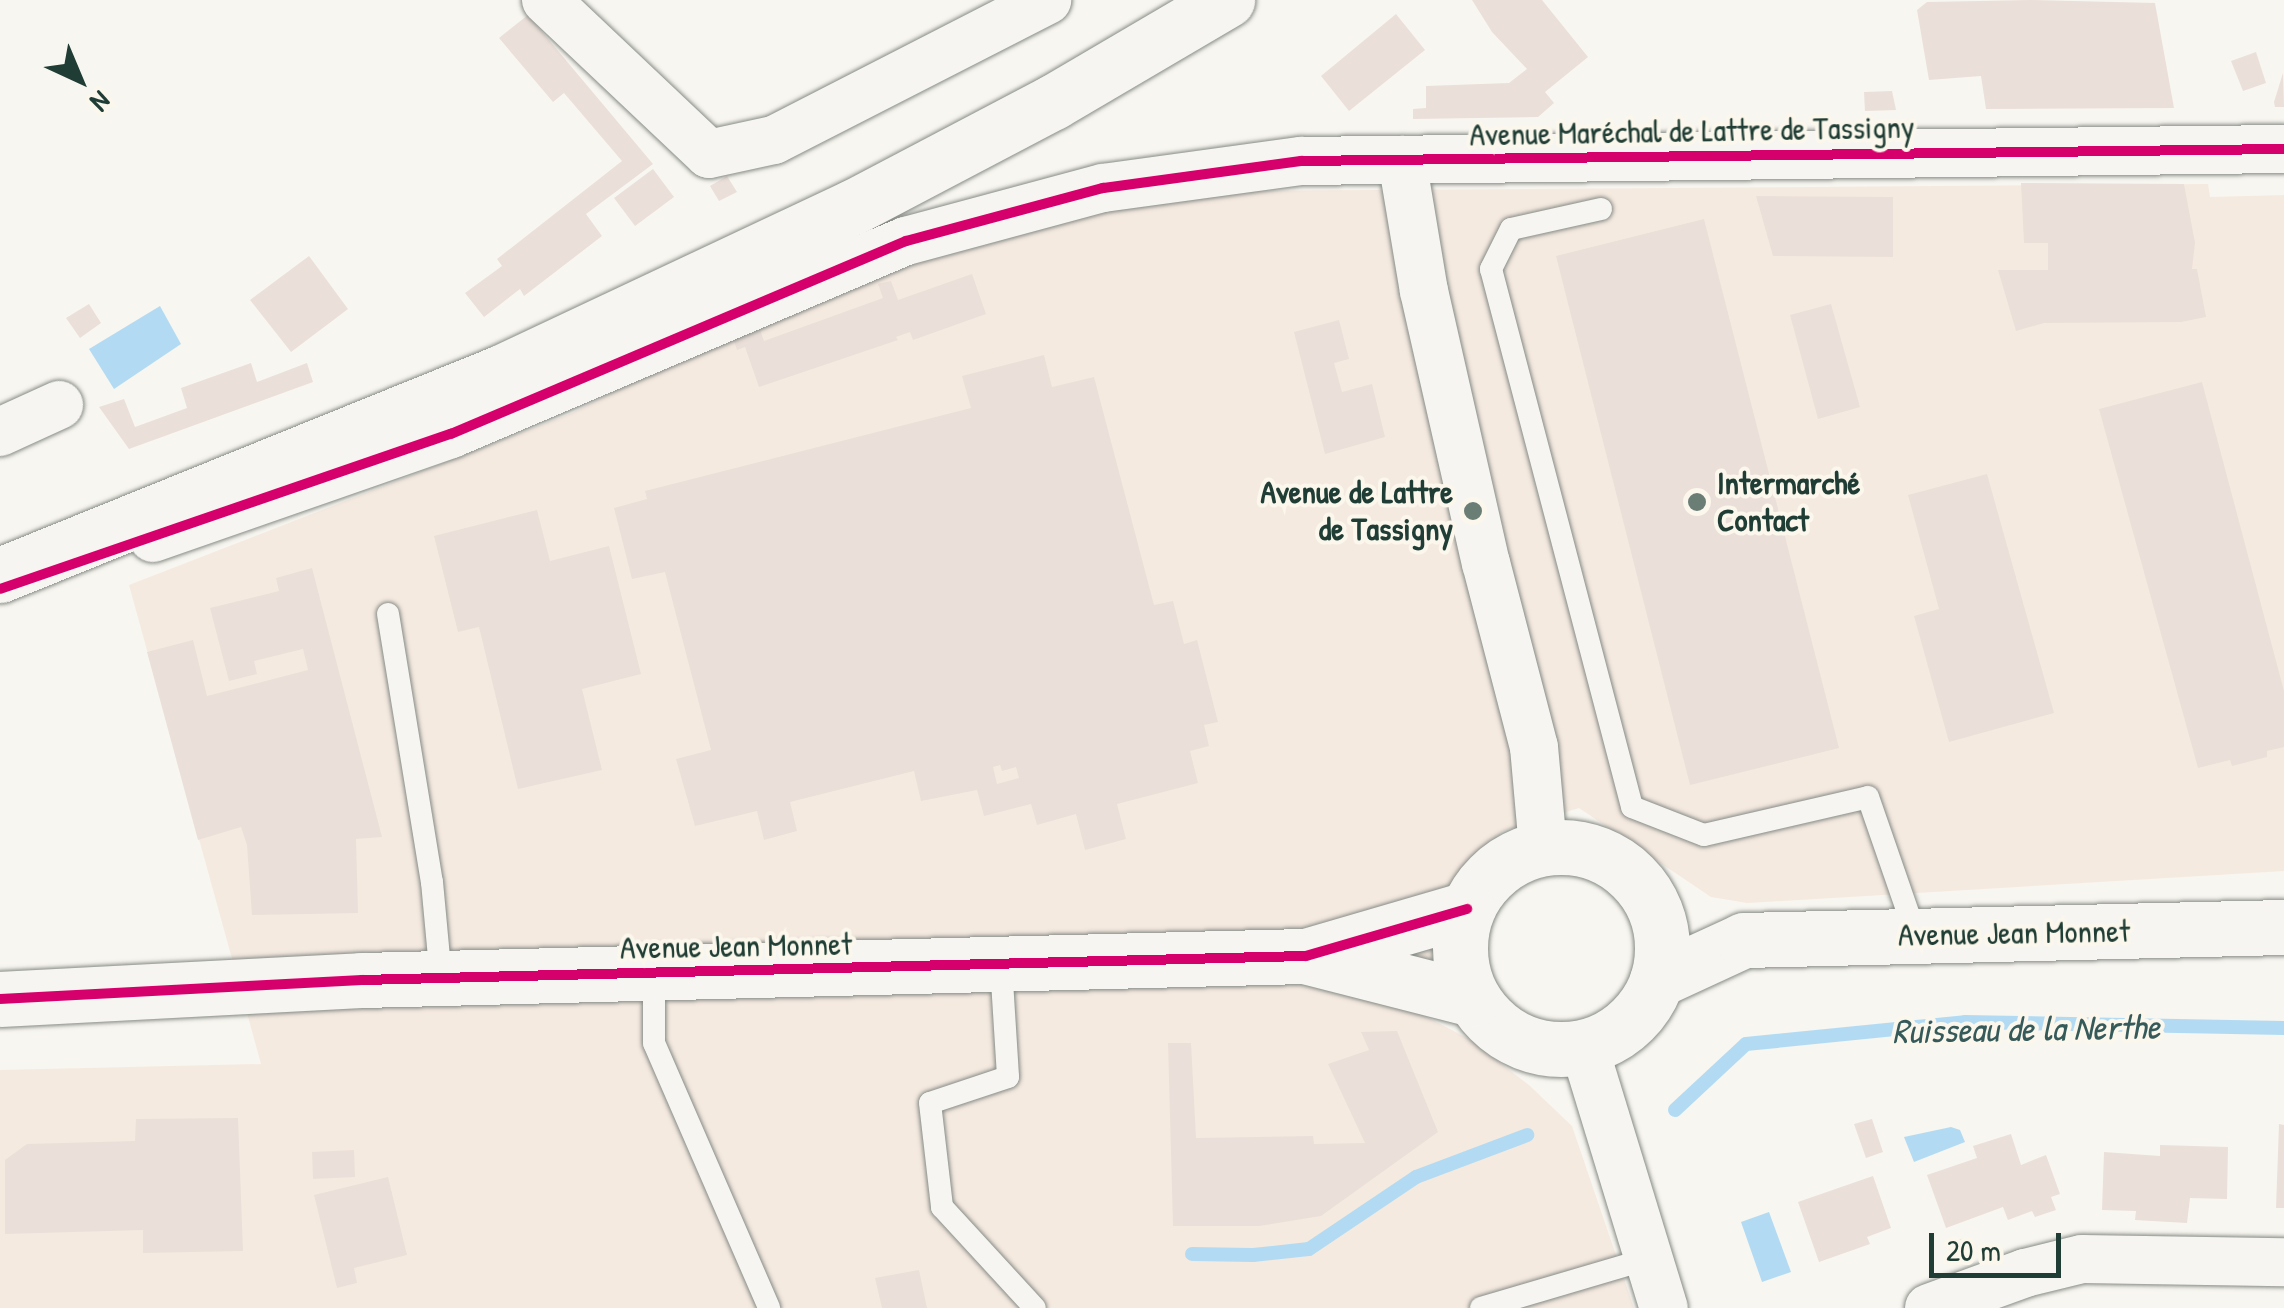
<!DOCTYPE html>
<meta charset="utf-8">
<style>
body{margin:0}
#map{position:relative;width:2284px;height:1308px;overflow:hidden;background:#f8f6f0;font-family:"Patrick Hand",sans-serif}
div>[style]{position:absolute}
.built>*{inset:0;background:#f5eae0}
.water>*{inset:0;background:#b2dbf3}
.stream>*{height:14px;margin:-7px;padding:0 7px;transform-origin:7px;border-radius:7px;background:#b2dbf3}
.building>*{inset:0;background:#ebdfd9}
.roads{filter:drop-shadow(0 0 2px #868b86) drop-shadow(0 0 2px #868b86)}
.service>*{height:22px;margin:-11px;padding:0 11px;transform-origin:11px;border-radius:11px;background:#f6f5f1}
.minor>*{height:48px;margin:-24px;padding:0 24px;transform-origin:24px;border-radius:24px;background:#f6f5f1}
.tertiary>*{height:55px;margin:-27.5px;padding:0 27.5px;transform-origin:27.5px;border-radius:27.5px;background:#f6f5f1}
.tertiary>.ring{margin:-27.5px;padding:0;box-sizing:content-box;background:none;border:55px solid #f6f5f1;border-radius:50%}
.secondary>*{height:55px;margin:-27.5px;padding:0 27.5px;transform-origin:27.5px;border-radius:27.5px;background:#f6f5f1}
.cycleway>*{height:10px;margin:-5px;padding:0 5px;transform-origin:5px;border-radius:5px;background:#d6006c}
.dots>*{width:28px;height:28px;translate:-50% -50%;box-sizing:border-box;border:5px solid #fbf7ec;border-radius:50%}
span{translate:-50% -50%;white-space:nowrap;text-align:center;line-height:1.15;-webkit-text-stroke:8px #fbf7ec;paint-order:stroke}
.street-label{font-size:32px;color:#1f3d34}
.poi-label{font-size:32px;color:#1f3d34;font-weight:700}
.left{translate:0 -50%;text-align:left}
.right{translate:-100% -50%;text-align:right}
.water-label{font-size:35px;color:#365a5a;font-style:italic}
.north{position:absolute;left:30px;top:30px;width:100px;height:100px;-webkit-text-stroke:8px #fbf7ec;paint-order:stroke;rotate:136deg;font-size:28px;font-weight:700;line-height:40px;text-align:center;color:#1f3d34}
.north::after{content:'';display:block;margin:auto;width:35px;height:45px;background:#1f3d34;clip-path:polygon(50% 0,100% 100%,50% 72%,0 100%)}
.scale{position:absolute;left:1929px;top:1233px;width:132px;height:45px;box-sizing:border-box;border:5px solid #1f3d34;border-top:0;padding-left:12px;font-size:30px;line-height:35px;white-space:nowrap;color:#1f3d34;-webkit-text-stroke:8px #fbf7ec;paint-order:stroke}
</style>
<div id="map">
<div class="built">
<i style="clip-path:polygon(2208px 184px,2210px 197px,2284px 195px,2284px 871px,1747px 903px,1711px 897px,1579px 808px,1503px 831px,1445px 890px,1421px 1014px,1469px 1039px,1529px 1085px,1572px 1126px,1634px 1308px,0 1308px,0 1070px,261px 1064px,129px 585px,572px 413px,806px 294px,1079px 215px,1252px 191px)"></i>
</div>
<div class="water">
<i style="clip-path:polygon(160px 306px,181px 344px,114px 389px,89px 349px)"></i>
<i style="clip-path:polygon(1951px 1127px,1960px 1130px,1965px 1142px,1914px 1162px,1904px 1137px)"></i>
<i style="clip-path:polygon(1769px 1212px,1791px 1272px,1762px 1282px,1741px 1222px)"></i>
</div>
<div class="stream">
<i style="left:1675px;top:1110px;width:97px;rotate:-42.9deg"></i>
<i style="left:1746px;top:1044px;width:220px;rotate:-5.7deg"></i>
<i style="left:1965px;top:1022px;width:319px;rotate:1.1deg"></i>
<i style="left:1192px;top:1254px;width:61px;rotate:0.9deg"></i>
<i style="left:1253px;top:1255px;width:56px;rotate:-6.1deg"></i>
<i style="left:1309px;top:1249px;width:129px;rotate:-33.9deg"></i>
<i style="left:1416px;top:1177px;width:119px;rotate:-20.7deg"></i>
</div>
<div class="building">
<i style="clip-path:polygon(1472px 0,1542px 0,1588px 57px,1545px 92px,1554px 103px,1538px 117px,1413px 119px,1413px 109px,1426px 108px,1426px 86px,1509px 83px,1527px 69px,1492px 32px)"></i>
<i style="clip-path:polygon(2031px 0,2155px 3px,2174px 108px,1986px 109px,1981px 76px,1929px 80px,1917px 10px,1927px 2px)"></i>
<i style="clip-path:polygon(1396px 14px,1425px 50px,1349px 111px,1321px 76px)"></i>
<i style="clip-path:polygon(528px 15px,653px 164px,586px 214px,602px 236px,524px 296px,520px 289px,484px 317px,465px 293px,502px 266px,497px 259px,622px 161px,564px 93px,553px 102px,499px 38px)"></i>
<i style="clip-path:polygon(2256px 52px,2266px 83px,2243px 91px,2231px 61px)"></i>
<i style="clip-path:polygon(2283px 73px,2284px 107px,2275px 107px,2274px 102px)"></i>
<i style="clip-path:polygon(1892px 91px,1896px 110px,1865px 111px,1864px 92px)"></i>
<i style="clip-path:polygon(653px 169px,674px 197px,635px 226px,614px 198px)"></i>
<i style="clip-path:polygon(727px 176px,737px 192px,719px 201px,710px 186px)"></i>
<i style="clip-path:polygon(2021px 183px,2184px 184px,2195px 243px,2192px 269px,2197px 269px,2206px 317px,2181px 322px,2044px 323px,2016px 331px,1998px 270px,2048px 270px,2048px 243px,2024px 243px)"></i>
<i style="clip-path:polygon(1756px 196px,1893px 197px,1893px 257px,1773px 256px)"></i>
<i style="clip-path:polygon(1704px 219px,1839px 748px,1690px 785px,1556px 256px)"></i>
<i style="clip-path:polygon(309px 256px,348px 309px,291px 352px,250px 300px)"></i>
<i style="clip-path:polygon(972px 274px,986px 314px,913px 340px,910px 332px,896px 337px,898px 340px,759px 387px,745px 347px,737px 350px,733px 338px,759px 327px,764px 341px,883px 298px,878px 284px,891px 281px,898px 300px)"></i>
<i style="clip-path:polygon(89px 304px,101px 323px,80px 338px,66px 318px)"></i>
<i style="clip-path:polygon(1831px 304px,1860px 407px,1818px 419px,1790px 315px)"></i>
<i style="clip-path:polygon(1339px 320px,1349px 359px,1334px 363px,1342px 392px,1372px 384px,1385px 437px,1325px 454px,1294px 332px)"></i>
<i style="clip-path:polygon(evenodd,1044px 355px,1052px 387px,1094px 377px,1154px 605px,1173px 601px,1184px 644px,1197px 640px,1218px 722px,1204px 725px,1209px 746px,1190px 751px,1198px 783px,1117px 804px,1126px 839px,1085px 850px,1076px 814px,1037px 825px,1031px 804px,984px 816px,977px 790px,921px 801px,914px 771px,790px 802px,797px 831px,764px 840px,757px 811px,695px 826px,676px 759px,711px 750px,665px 572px,632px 579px,614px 508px,647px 499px,645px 491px,971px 408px,962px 376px,1044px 355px,1000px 765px,1002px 771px,1016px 767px,1019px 778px,997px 784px,993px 767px,1000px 765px)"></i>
<i style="clip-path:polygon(251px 363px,257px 382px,307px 363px,313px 382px,129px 449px,99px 407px,124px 399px,135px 427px,187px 408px,181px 388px)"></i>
<i style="clip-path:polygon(2202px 382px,2284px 691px,2284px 747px,2267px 751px,2267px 757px,2232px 766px,2230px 760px,2198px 768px,2099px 409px)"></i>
<i style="clip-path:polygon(1987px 474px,2054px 713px,1949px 742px,1914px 616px,1939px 609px,1908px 495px)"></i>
<i style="clip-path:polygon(537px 510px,550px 561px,609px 546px,641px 674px,582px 689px,602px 770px,518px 789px,479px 627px,458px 632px,434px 536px)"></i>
<i style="clip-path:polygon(312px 568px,382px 837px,356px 839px,358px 913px,252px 915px,247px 845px,241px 827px,198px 840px,147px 652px,193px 640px,207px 696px,308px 670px,303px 649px,254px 661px,257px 674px,229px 681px,210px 608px,279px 591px,276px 578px)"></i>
<i style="clip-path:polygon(1397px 1031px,1438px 1132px,1321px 1216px,1259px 1226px,1173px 1226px,1168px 1043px,1191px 1043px,1196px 1138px,1313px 1136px,1314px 1144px,1365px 1143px,1328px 1064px,1369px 1050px,1361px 1032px)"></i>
<i style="clip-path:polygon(238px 1118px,243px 1251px,143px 1253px,143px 1230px,5px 1234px,5px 1160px,27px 1144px,135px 1141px,136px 1119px)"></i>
<i style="clip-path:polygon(1872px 1119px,1883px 1152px,1866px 1158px,1854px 1124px)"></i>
<i style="clip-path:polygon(2279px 1124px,2284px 1125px,2284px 1208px,2276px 1208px)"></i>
<i style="clip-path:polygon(2011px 1134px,2021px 1165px,2046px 1155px,2060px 1194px,2051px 1197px,2056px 1210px,2035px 1217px,2032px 1211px,2008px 1220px,2003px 1207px,1946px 1228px,1927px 1175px,1977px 1158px,1973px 1146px)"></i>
<i style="clip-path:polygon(2160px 1145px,2228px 1147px,2227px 1199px,2190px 1198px,2187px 1223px,2135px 1220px,2136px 1211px,2102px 1210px,2104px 1152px,2160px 1156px)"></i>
<i style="clip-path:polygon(354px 1150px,355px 1177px,313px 1179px,312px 1152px)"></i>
<i style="clip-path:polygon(1873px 1176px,1891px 1228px,1867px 1237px,1870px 1244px,1819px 1262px,1798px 1202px)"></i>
<i style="clip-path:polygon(388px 1177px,407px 1255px,354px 1268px,357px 1283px,337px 1288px,314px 1195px)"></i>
<i style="clip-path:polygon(1965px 1238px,1972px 1253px,1954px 1261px,1947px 1243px)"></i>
<i style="clip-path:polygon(919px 1270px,927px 1308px,882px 1308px,875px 1278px)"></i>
</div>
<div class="roads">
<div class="service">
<i style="left:1601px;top:209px;width:92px;rotate:167.5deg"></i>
<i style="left:1511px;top:229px;width:45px;rotate:116.6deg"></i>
<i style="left:1491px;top:269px;width:556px;rotate:75.31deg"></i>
<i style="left:1632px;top:807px;width:77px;rotate:21.3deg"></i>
<i style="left:1704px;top:835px;width:168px;rotate:-13deg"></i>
<i style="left:1868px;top:797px;width:147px;rotate:70.9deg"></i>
<i style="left:388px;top:614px;width:272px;rotate:80.7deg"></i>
<i style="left:432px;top:882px;width:97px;rotate:84.7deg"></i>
<i style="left:1001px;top:965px;width:112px;rotate:86.4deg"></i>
<i style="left:1008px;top:1077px;width:82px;rotate:161.6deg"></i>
<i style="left:930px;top:1103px;width:105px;rotate:83.4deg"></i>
<i style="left:942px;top:1207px;width:137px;rotate:47.4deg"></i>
<i style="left:654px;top:973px;width:70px;rotate:90deg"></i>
<i style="left:654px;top:1043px;width:289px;rotate:66.5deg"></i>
<i style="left:1481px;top:1308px;width:173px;rotate:-16.4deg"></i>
</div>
<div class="minor">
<i style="left:546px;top:0;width:224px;rotate:43.4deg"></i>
<i style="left:709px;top:154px;width:66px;rotate:-12.2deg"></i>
<i style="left:774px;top:140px;width:307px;rotate:-27.1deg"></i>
<i style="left:1402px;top:160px;width:133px;rotate:80.5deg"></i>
<i style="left:1424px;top:291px;width:279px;rotate:77.2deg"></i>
<i style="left:1486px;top:563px;width:190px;rotate:75.4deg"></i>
<i style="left:1534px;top:747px;width:101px;rotate:84.9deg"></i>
<i style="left:0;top:432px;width:65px;rotate:-24.6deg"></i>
<i style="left:153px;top:538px;width:316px;rotate:-19.2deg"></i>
<i style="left:451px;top:434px;width:494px;rotate:-23deg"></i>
<i style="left:906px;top:241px;width:204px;rotate:-15.1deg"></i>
<i style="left:1103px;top:188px;width:200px;rotate:-7.8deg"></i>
<i style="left:1301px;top:161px;width:983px;rotate:-0.7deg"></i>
<i style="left:1584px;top:1047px;width:273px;rotate:73deg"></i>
<i style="left:1929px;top:1308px;width:102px;rotate:-20deg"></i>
<i style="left:2025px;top:1273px;width:59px;rotate:-13.8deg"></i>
<i style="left:2082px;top:1259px;width:202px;rotate:0.9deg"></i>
</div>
<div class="tertiary">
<i class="ring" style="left:1460px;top:847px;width:147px;height:147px"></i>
<i style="left:1308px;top:957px;width:170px;rotate:14.3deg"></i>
<i style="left:1657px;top:980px;width:96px;rotate:-24.7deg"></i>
<i style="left:1744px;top:940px;width:540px;rotate:-1.38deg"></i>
<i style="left:0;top:999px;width:362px;rotate:-3deg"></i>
<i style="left:362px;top:980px;width:944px;rotate:-1.46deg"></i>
<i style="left:1306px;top:956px;width:168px;rotate:-16.3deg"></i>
</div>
<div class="secondary">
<i style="left:0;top:575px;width:541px;rotate:-22.02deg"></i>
<i style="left:502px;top:372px;width:388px;rotate:-25.2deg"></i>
<i style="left:853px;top:207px;width:226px;rotate:-27.7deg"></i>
<i style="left:1053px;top:102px;width:202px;rotate:-30.4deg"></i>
</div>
</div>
<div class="cycleway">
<i style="left:0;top:589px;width:477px;rotate:-19deg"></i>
<i style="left:451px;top:434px;width:494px;rotate:-23deg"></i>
<i style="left:906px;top:241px;width:204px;rotate:-15.1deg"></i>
<i style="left:1103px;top:188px;width:200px;rotate:-7.8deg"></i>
<i style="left:1301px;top:161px;width:983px;rotate:-0.7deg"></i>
<i style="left:0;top:999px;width:362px;rotate:-3deg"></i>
<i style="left:362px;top:980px;width:944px;rotate:-1.46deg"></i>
<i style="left:1306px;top:956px;width:168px;rotate:-16.3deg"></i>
</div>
<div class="dots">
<i style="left:1697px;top:502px;background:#6b7e76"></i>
<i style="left:1473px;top:511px;background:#6b7e76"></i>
</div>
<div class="street-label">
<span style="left:1692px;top:131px;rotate:-1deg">Avenue Maréchal de Lattre de Tassigny</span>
<span style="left:2014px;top:933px;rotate:-1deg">Avenue Jean Monnet</span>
<span style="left:736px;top:946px;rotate:-1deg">Avenue Jean Monnet</span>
</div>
<div class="poi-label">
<span class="left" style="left:1717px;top:502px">Intermarché<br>Contact</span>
<span class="right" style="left:1453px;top:511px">Avenue de Lattre<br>de Tassigny</span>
</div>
<div class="water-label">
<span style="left:2026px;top:1029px;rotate:-1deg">Ruisseau de la Nerthe</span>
</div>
<div class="north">N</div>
<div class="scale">20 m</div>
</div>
